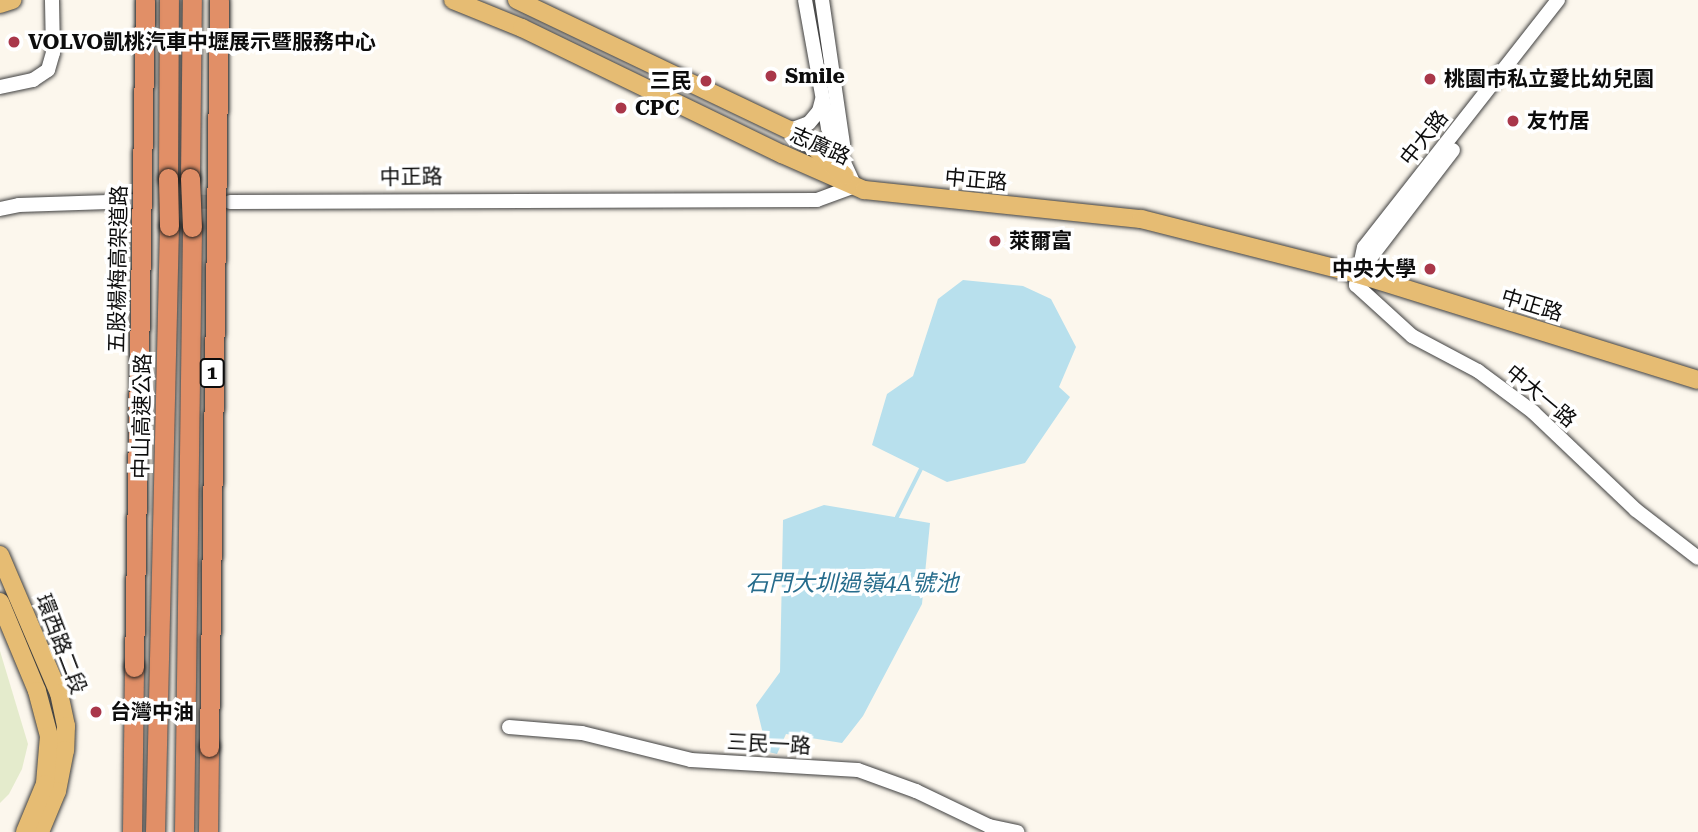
<!DOCTYPE html>
<meta charset="utf-8">
<style>
body{margin:0}
#map{position:relative;width:1698px;height:832px;overflow:hidden;background:#fcf7ed;font-family:"Roboto Serif","Noto Sans TC",serif}
div>[style]{position:absolute}
.pitch>*{inset:0;background:#e4ebcc}
.water>*{inset:0;background:#b8e0ed}
.stream>*{height:3.5px;margin:-1.75px;padding:0 1.75px;transform-origin:1.75px;border-radius:1.75px;background:#b8e0ed}
.minor-tunnel>*{height:14px;margin-top:-7px;transform-origin:0;background:repeating-linear-gradient(90deg,#d8d4cb 0 14px,transparent 0 21px)}
.roads{filter:drop-shadow(0 0 2px #3f3f3f) drop-shadow(0 0 2px #3f3f3f)}
.minor>*{height:14px;margin:-7px;padding:0 7px;transform-origin:7px;border-radius:7px;background:#fff}
.major>*{height:18px;margin:-9px;padding:0 9px;transform-origin:9px;border-radius:9px;background:#e6bc73}
.highway>*{height:19px;margin:-9.5px;padding:0 9.5px;transform-origin:9.5px;border-radius:9.5px;background:#e18f67}
.bridges{filter:drop-shadow(0 0 2px #1d1d1d) drop-shadow(0 0 2px #1d1d1d)}
.highway-bridge>*{height:19px;margin:-9.5px;padding:0 9.5px;transform-origin:9.5px;border-radius:9.5px;background:#e18f67}
.dots>*{width:19px;height:19px;translate:-50% -50%;box-sizing:border-box;border:4px solid #fff;border-radius:50%}
span{translate:-50% -50%;white-space:nowrap;text-align:center;line-height:1.15;-webkit-text-stroke:7px #fff;paint-order:stroke}
.shield-label span{padding:2px 5px;background:#fff;border:2px solid;border-radius:5px;-webkit-text-stroke-width:0}
.shield-label{font-size:19px;color:#0c0c0c;font-weight:700}
.poi-label{font-size:21px;color:#0c0c0c;font-weight:700}
.left{translate:0 -50%;text-align:left}
.right{translate:-100% -50%;text-align:right}
.street-label{font-size:21px;color:#0c0c0c}
.water-label{font-size:23px;color:#266c8c;font-style:italic}
</style>
<div id="map">
<div class="pitch">
<i style="clip-path:polygon(0 651px,28px 744px,22px 769px,9px 794px,0 803px)"></i>
</div>
<div class="water">
<i style="clip-path:polygon(963px 280px,1023px 286px,1051px 299px,1076px 347px,1059px 387px,1070px 397px,1025px 463px,947px 482px,872px 445px,887px 394px,913px 376px,938px 299px)"></i>
<i style="clip-path:polygon(824px 505px,930px 523px,922px 604px,863px 716px,842px 743px,786px 734px,777px 754px,760px 750px,763px 734px,756px 705px,780px 672px,783px 520px)"></i>
</div>
<div class="stream">
<i style="left:897px;top:517px;width:54px;rotate:-63.4deg"></i>
</div>
<div class="minor-tunnel">
<i style="left:138px;top:201px;width:87px;rotate:0.7deg"></i>
</div>
<div class="roads">
<div class="minor">
<i style="left:805px;top:0;width:130px;rotate:79.8deg"></i>
<i style="left:828px;top:128px;width:60px;rotate:65.2deg"></i>
<i style="left:822px;top:0;width:146px;rotate:81.7deg"></i>
<i style="left:1558px;top:0;width:314px;rotate:128.1deg"></i>
<i style="left:1364px;top:247px;width:39px;rotate:102deg"></i>
<i style="left:1356px;top:285px;width:76px;rotate:42.3deg"></i>
<i style="left:1412px;top:336px;width:75px;rotate:27.9deg"></i>
<i style="left:1478px;top:371px;width:69px;rotate:36.7deg"></i>
<i style="left:1533px;top:412px;width:142px;rotate:43.6deg"></i>
<i style="left:1636px;top:510px;width:78px;rotate:37.7deg"></i>
<i style="left:0;top:87px;width:34px;rotate:-12deg"></i>
<i style="left:33px;top:80px;width:18px;rotate:-34deg"></i>
<i style="left:48px;top:70px;width:18px;rotate:-74deg"></i>
<i style="left:53px;top:53px;width:53px;rotate:-91.1deg"></i>
<i style="left:790px;top:130px;width:20px;rotate:-20deg"></i>
<i style="left:809px;top:123px;width:16px;rotate:-50deg"></i>
<i style="left:819px;top:111px;width:11px;rotate:-75deg"></i>
<i style="left:230px;top:202px;width:587px;rotate:-0.2deg"></i>
<i style="left:817px;top:200px;width:40px;rotate:-20.2deg"></i>
<i style="left:0;top:209px;width:19px;rotate:-12deg"></i>
<i style="left:19px;top:205px;width:119px;rotate:-1.9deg"></i>
<i style="left:1361px;top:270px;width:151px;rotate:-52.5deg"></i>
<i style="left:509px;top:727px;width:73px;rotate:4.7deg"></i>
<i style="left:582px;top:733px;width:112px;rotate:13.9deg"></i>
<i style="left:691px;top:760px;width:167px;rotate:3.4deg"></i>
<i style="left:858px;top:770px;width:62px;rotate:19.9deg"></i>
<i style="left:916px;top:791px;width:81px;rotate:25.6deg"></i>
<i style="left:989px;top:826px;width:29px;rotate:12deg"></i>
</div>
<div class="major">
<i style="left:453px;top:0;width:74px;rotate:22.1deg"></i>
<i style="left:522px;top:28px;width:289px;rotate:25.9deg"></i>
<i style="left:782px;top:154px;width:90px;rotate:23.7deg"></i>
<i style="left:864px;top:190px;width:279px;rotate:6deg"></i>
<i style="left:1141px;top:219px;width:224px;rotate:14.2deg"></i>
<i style="left:1358px;top:274px;width:356px;rotate:17.3deg"></i>
<i style="left:517px;top:0;width:302px;rotate:25.5deg"></i>
<i style="left:790px;top:130px;width:27px;rotate:34deg"></i>
<i style="left:812px;top:145px;width:45px;rotate:43.2deg"></i>
<i style="left:0;top:4px;width:13px;rotate:-18deg"></i>
<i style="left:0;top:555px;width:150px;rotate:66.9deg"></i>
<i style="left:59px;top:693px;width:34px;rotate:78deg"></i>
<i style="left:66px;top:726px;width:24px;rotate:92deg"></i>
<i style="left:65px;top:750px;width:42px;rotate:101deg"></i>
<i style="left:57px;top:791px;width:44px;rotate:112.5deg"></i>
<i style="left:0;top:602px;width:96px;rotate:67.4deg"></i>
<i style="left:37px;top:691px;width:47px;rotate:75.1deg"></i>
<i style="left:49px;top:736px;width:48px;rotate:94.8deg"></i>
<i style="left:45px;top:784px;width:52px;rotate:112.6deg"></i>
</div>
<div class="highway">
<i style="left:168px;top:178px;width:178px;rotate:-89.7deg"></i>
<i style="left:190px;top:178px;width:178px;rotate:-89.4deg"></i>
<i style="left:132px;top:832px;width:165px;rotate:-89.3deg"></i>
<i style="left:155px;top:832px;width:606px;rotate:-88.68deg"></i>
<i style="left:184px;top:832px;width:605px;rotate:-89.24deg"></i>
<i style="left:208px;top:832px;width:85px;rotate:-89.3deg"></i>
</div>
</div>
<div class="bridges">
<div class="highway-bridge">
<i style="left:168px;top:178px;width:48px;rotate:88.8deg"></i>
<i style="left:190px;top:178px;width:49px;rotate:87.7deg"></i>
<i style="left:134px;top:667px;width:667px;rotate:-89.06deg"></i>
<i style="left:209px;top:747px;width:747px;rotate:-89.23deg"></i>
</div>
</div>
<div class="dots">
<i style="left:14px;top:42px;background:#a9374a"></i>
<i style="left:771px;top:76px;background:#a9374a"></i>
<i style="left:1430px;top:79px;background:#a9374a"></i>
<i style="left:706px;top:81px;background:#a9374a"></i>
<i style="left:621px;top:108px;background:#a9374a"></i>
<i style="left:1513px;top:121px;background:#a9374a"></i>
<i style="left:995px;top:241px;background:#a9374a"></i>
<i style="left:1430px;top:269px;background:#a9374a"></i>
<i style="left:96px;top:712px;background:#a9374a"></i>
</div>
<div class="shield-label">
<span style="left:212px;top:373px">1</span>
</div>
<div class="poi-label">
<span class="left" style="left:28px;top:42px">VOLVO凱桃汽車中壢展示暨服務中心</span>
<span class="left" style="left:785px;top:76px">Smile</span>
<span class="left" style="left:1444px;top:79px">桃園市私立愛比幼兒園</span>
<span class="right" style="left:692px;top:81px">三民</span>
<span class="left" style="left:635px;top:108px">CPC</span>
<span class="left" style="left:1527px;top:121px">友竹居</span>
<span class="left" style="left:1009px;top:241px">萊爾富</span>
<span class="right" style="left:1416px;top:269px">中央大學</span>
<span class="left" style="left:110px;top:712px">台灣中油</span>
</div>
<div class="street-label">
<span style="left:1424px;top:138px;rotate:-52deg">中大路</span>
<span style="left:820px;top:146px;rotate:24deg">志廣路</span>
<span style="left:411px;top:177px;rotate:-1deg">中正路</span>
<span style="left:976px;top:180px;rotate:5deg">中正路</span>
<span style="left:118px;top:269px;rotate:-89deg">五股楊梅高架道路</span>
<span style="left:1532px;top:305px;rotate:17deg">中正路</span>
<span style="left:1541px;top:396px;rotate:40deg">中大一路</span>
<span style="left:142px;top:416px;rotate:-89deg">中山高速公路</span>
<span style="left:61px;top:644px;rotate:69deg">環西路二段</span>
<span style="left:769px;top:744px;rotate:3deg">三民一路</span>
</div>
<div class="water-label">
<span style="left:852px;top:584px">石門大圳過嶺4A號池</span>
</div>
</div>
